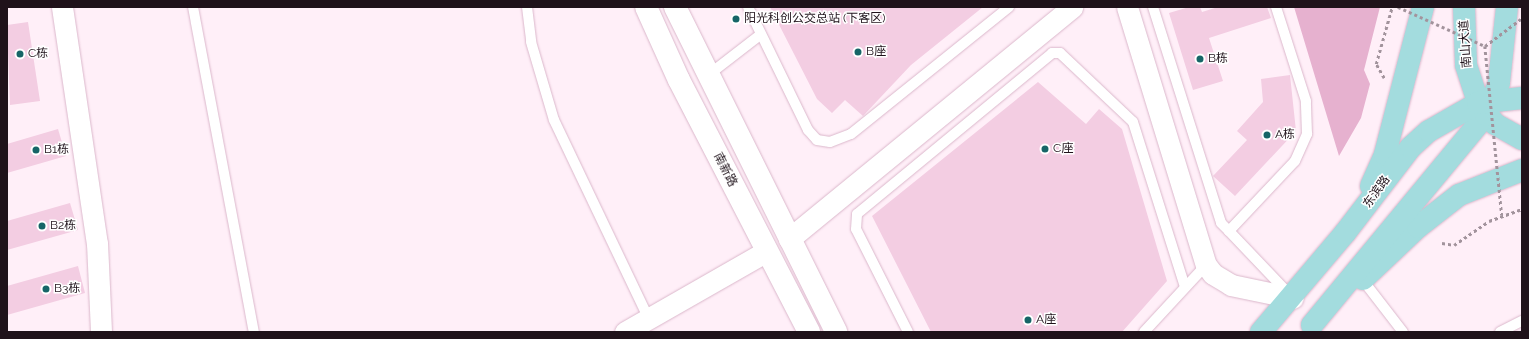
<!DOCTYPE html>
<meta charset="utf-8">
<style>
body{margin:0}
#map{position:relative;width:1529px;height:339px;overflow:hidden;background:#ffeff8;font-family:Raleway,"Noto Sans SC",sans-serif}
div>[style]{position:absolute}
.green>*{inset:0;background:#e6b1cf}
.building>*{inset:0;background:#f3cde2}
.path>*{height:2.5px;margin-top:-1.25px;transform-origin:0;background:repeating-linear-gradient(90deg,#a2939c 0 3px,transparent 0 6px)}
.roads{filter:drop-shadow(0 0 1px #dbb7cb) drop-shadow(0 0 1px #dbb7cb)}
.service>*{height:10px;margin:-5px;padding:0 5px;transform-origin:5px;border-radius:5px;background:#fff}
.minor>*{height:21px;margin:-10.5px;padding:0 10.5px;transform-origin:10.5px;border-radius:10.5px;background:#fff}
.secondary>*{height:22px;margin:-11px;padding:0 11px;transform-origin:11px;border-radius:11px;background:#fff}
.primary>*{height:22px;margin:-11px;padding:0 11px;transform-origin:11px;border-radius:11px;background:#a3dcde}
.path-bridge>*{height:2.5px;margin-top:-1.25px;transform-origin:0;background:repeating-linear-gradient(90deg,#a2939c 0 3px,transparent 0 6px)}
.dots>*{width:11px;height:11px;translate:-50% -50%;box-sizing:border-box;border:2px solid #fff;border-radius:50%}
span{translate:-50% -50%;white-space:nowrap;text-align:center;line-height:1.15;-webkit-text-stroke:3px #fff;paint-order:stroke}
.poi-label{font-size:12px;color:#1f121a}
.left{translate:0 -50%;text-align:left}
.street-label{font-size:12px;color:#1f121a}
.frame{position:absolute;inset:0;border:8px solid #1f121a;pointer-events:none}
</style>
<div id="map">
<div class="green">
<i style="clip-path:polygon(1294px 7px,1380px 7px,1364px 70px,1370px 84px,1361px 118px,1339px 156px)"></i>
</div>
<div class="building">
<i style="clip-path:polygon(770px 7px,983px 7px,911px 65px,863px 116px,845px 100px,832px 113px,817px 99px)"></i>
<i style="clip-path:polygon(1189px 7px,1200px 7px,1202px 12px,1218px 7px,1267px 7px,1271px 18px,1209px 38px,1223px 81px,1193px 90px,1169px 13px)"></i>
<i style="clip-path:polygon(28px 22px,40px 101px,10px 105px,7px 25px)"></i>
<i style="clip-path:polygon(1290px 75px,1296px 131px,1235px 196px,1213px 176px,1247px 140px,1237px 131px,1263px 102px,1261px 79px)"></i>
<i style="clip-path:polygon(1038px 82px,1086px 124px,1099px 109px,1122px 129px,1167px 281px,1122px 332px,931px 332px,872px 216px)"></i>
<i style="clip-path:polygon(58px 129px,66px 156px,7px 173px,7px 144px)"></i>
<i style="clip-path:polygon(70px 203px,78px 230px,7px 250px,7px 221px)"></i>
<i style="clip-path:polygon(78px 266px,85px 293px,7px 315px,7px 286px)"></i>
</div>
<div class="path">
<i style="left:1384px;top:78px;width:16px;rotate:-120deg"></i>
<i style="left:1376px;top:64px;width:59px;rotate:-74.3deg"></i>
<i style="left:1442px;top:243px;width:12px;rotate:9deg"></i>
<i style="left:1454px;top:245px;width:42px;rotate:-34.4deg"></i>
<i style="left:1489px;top:221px;width:35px;rotate:-20deg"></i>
</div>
<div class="roads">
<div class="service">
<i style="left:193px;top:7px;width:331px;rotate:79.4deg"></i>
<i style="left:527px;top:7px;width:35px;rotate:83deg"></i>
<i style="left:531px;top:42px;width:81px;rotate:73.6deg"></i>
<i style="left:554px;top:120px;width:221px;rotate:64.5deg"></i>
<i style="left:748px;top:7px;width:137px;rotate:64deg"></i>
<i style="left:808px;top:130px;width:13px;rotate:48deg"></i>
<i style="left:817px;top:140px;width:13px;rotate:9deg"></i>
<i style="left:830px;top:142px;width:22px;rotate:-21deg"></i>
<i style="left:851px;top:134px;width:203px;rotate:-38.8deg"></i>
<i style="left:1153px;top:7px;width:226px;rotate:72.5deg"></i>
<i style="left:1221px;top:223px;width:11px;rotate:45deg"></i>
<i style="left:1229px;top:231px;width:96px;rotate:-46.7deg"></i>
<i style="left:1295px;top:161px;width:30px;rotate:-66deg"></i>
<i style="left:1307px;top:134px;width:33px;rotate:-92deg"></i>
<i style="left:1306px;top:101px;width:99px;rotate:-107.7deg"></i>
<i style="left:707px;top:76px;width:67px;rotate:-37.7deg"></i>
<i style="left:1229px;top:231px;width:87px;rotate:46.4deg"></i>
<i style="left:1362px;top:279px;width:67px;rotate:52.3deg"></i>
<i style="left:908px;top:332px;width:115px;rotate:-116.8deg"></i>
<i style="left:856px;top:229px;width:15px;rotate:-86deg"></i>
<i style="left:857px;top:214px;width:253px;rotate:-39.5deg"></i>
<i style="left:1052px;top:53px;width:8px"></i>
<i style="left:1060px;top:53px;width:100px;rotate:43.4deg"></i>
<i style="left:1133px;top:122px;width:173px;rotate:72.5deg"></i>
<i style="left:1144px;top:332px;width:91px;rotate:-47.2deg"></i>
<i style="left:1500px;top:332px;width:25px;rotate:-27deg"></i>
</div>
<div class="minor">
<i style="left:62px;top:7px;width:239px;rotate:81.6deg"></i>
<i style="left:97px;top:243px;width:89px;rotate:87.4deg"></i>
<i style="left:1127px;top:7px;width:270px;rotate:73deg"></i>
<i style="left:1206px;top:265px;width:11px;rotate:52deg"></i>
<i style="left:1213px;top:274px;width:21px;rotate:31deg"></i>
<i style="left:1231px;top:285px;width:63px;rotate:11.8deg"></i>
<i style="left:789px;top:239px;width:366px;rotate:-39.3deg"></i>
<i style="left:625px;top:332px;width:163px;rotate:-29.7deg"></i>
</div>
<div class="secondary">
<i style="left:646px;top:7px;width:80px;rotate:65.7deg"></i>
<i style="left:679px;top:80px;width:284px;rotate:62.7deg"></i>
<i style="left:675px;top:7px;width:363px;rotate:63.6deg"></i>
</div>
<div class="primary">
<i style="left:1464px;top:7px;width:58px;rotate:88deg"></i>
<i style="left:1466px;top:65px;width:40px;rotate:72deg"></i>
<i style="left:1478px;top:103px;width:27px;rotate:51deg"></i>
<i style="left:1495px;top:124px;width:31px;rotate:29deg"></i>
<i style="left:1371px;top:186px;width:35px;rotate:-66deg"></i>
<i style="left:1385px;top:154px;width:152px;rotate:-75.5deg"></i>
<i style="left:1363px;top:279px;width:76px;rotate:-43.4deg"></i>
<i style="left:1418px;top:227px;width:52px;rotate:-38deg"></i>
<i style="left:1459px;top:195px;width:68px;rotate:-21.6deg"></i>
<i style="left:1312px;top:325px;width:273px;rotate:-50.4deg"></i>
<i style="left:1486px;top:115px;width:35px;rotate:-68deg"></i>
<i style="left:1499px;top:82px;width:75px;rotate:-83.9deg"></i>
<i style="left:1261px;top:332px;width:130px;rotate:-49.7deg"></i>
<i style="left:1345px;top:233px;width:108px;rotate:-52.5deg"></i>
<i style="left:1411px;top:147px;width:24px;rotate:-42deg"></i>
<i style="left:1429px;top:131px;width:56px;rotate:-29.7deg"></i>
<i style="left:1478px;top:103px;width:44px;rotate:-6.5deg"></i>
</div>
</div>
<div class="path-bridge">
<i style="left:1398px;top:7px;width:95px;rotate:24.1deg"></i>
<i style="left:1485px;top:46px;width:170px;rotate:84.3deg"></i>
<i style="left:1485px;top:46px;width:46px;rotate:-37.1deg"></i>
</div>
<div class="dots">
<i style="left:736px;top:19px;background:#166567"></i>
<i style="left:858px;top:52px;background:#166567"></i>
<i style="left:20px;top:54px;background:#166567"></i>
<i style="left:1200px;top:59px;background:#166567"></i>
<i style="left:1267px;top:135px;background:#166567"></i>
<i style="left:1045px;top:149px;background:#166567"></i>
<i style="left:36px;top:150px;background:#166567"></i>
<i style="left:42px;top:226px;background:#166567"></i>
<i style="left:46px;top:289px;background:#166567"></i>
<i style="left:1028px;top:320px;background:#166567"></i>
</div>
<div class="poi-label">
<span class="left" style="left:744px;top:19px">阳光科创公交总站 (下客区)</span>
<span class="left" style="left:866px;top:52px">B座</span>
<span class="left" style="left:28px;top:54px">C栋</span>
<span class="left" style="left:1208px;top:59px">B栋</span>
<span class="left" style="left:1275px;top:135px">A栋</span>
<span class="left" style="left:1053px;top:149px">C座</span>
<span class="left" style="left:44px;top:150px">B1栋</span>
<span class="left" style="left:50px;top:226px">B2栋</span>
<span class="left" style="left:54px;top:289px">B3栋</span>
<span class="left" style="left:1036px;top:320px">A座</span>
</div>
<div class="street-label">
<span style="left:1466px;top:44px;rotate:-94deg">南山大道</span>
<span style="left:725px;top:170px;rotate:63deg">南新路</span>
<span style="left:1377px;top:192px;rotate:-54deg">东滨路</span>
</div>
<div class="frame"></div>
</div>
